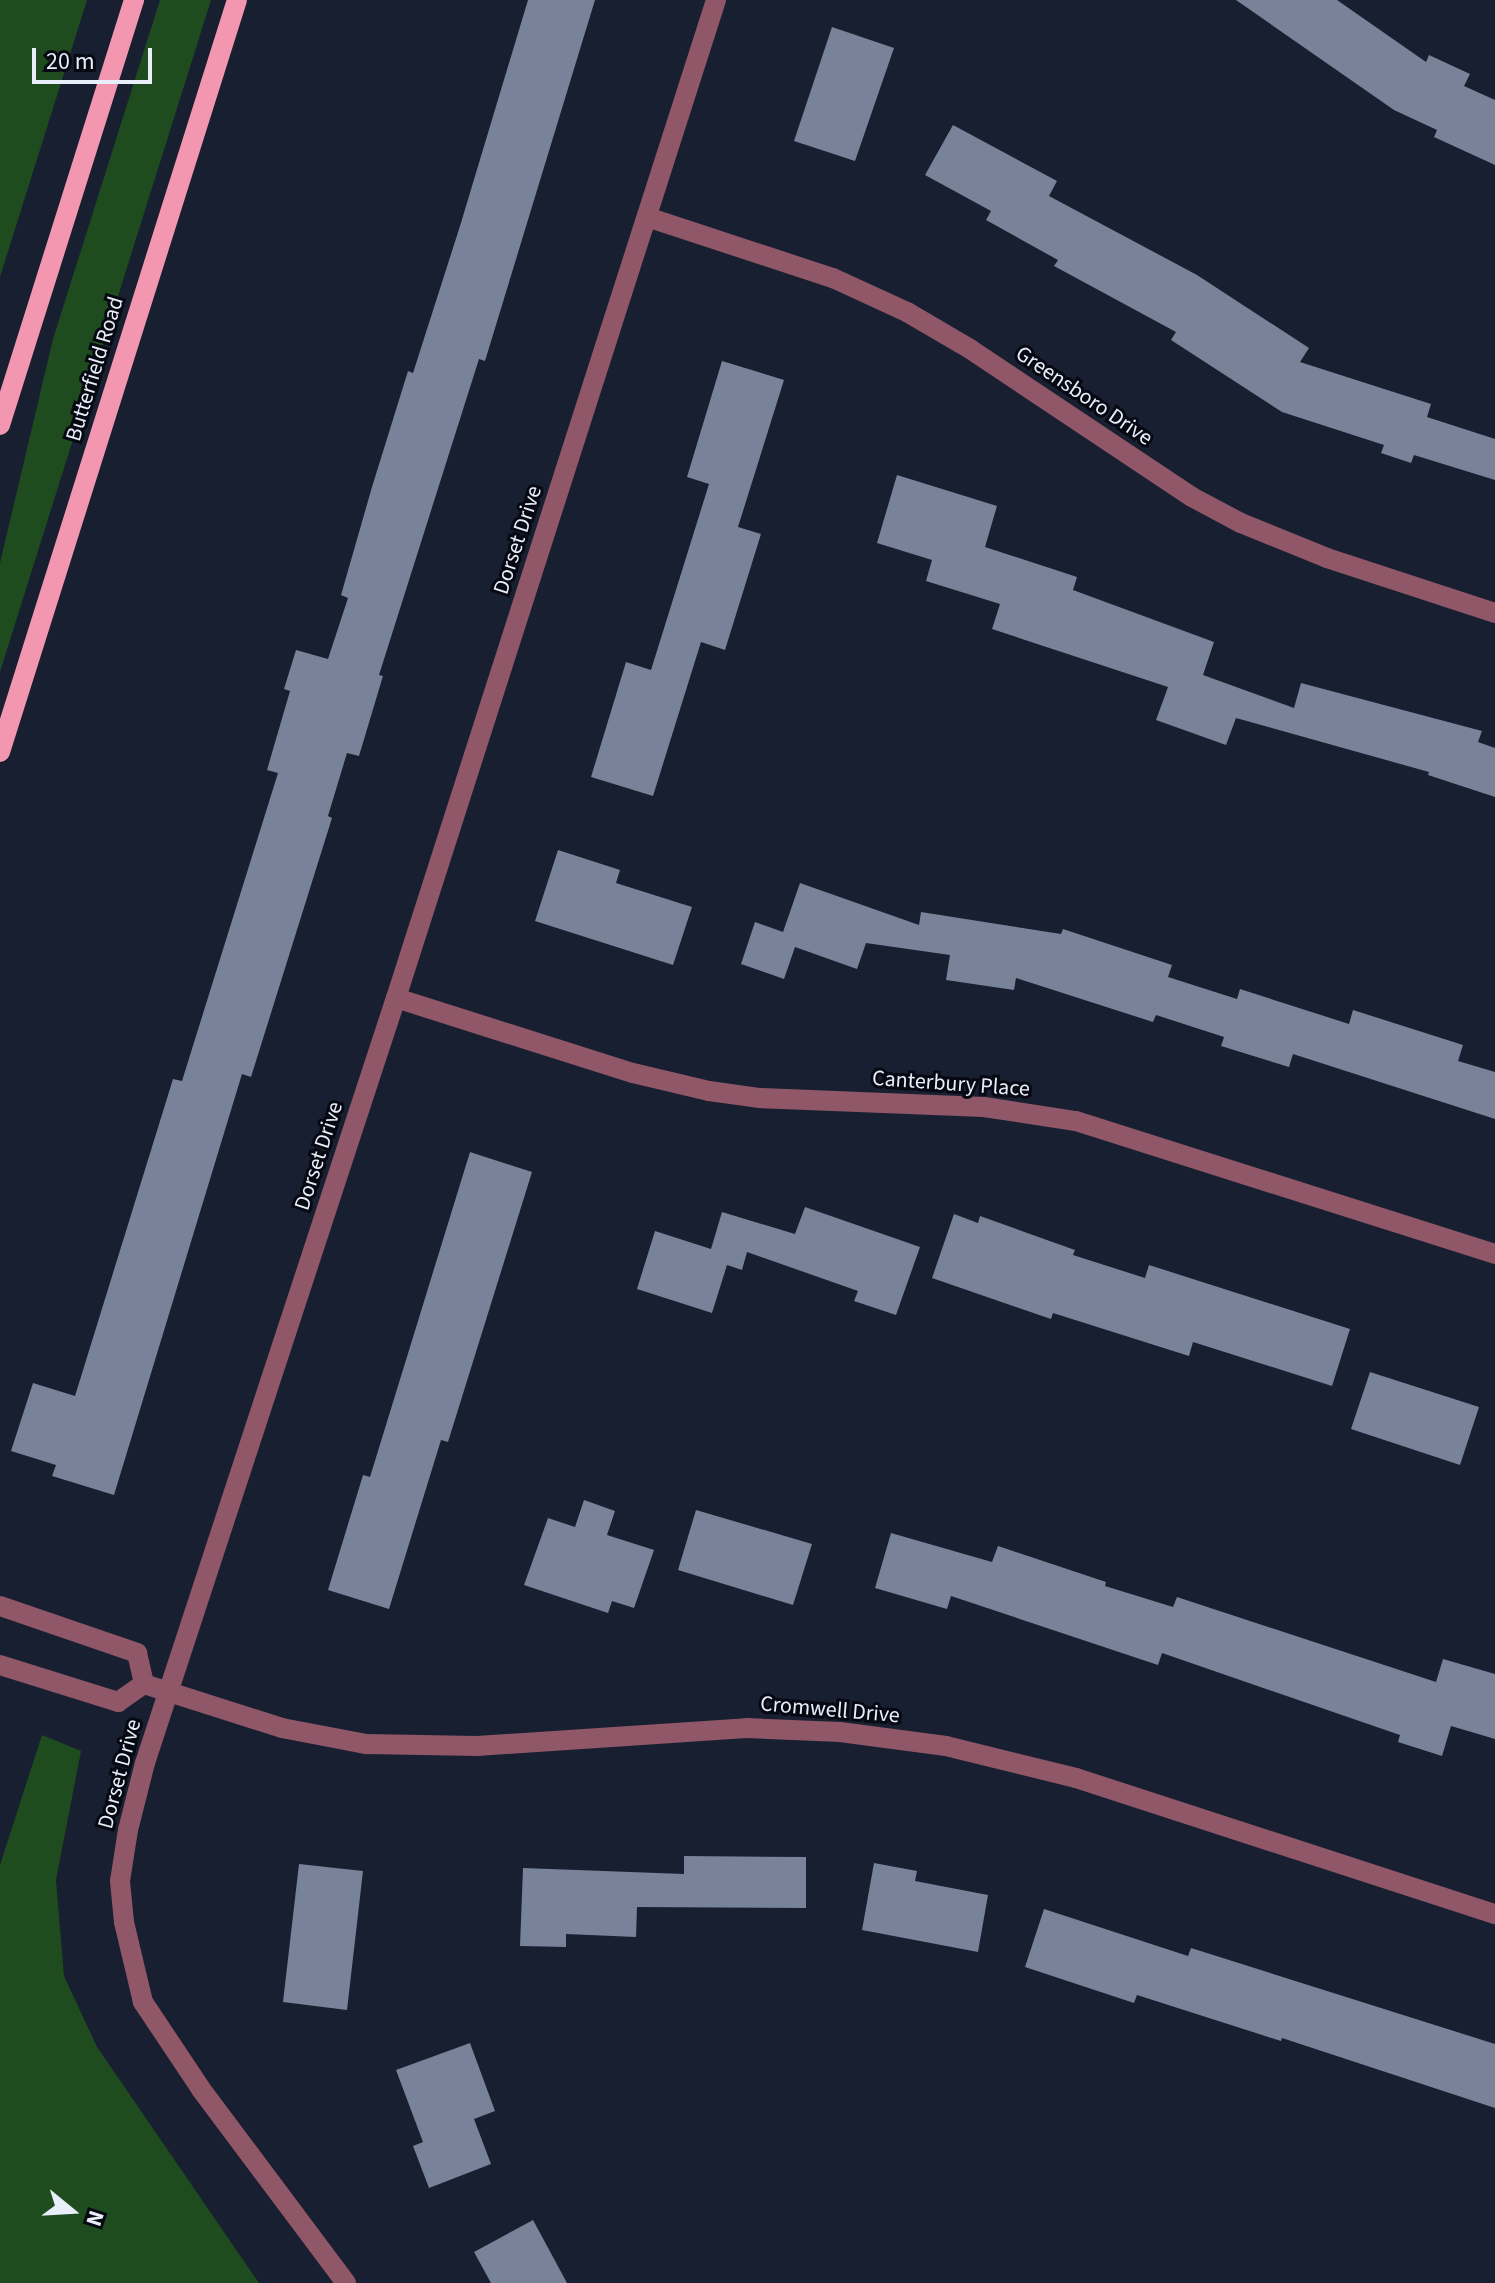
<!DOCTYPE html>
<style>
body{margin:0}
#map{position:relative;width:1495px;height:2283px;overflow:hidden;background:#181f31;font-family:"Source Sans 3",sans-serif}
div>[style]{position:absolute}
.green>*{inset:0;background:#1f4c1f}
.building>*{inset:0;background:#788298}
.minor>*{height:20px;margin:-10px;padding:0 10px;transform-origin:10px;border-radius:10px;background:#8f5767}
.major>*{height:20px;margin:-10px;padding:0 10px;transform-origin:10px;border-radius:10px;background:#f397b0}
span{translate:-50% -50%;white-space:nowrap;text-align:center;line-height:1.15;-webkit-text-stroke:6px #060911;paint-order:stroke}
.street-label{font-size:22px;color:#e8eefa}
.north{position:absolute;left:32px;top:2171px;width:80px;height:80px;-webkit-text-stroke:6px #060911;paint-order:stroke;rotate:108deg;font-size:22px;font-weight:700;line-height:32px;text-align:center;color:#e8eefa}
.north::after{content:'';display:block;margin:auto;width:28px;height:36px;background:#e8eefa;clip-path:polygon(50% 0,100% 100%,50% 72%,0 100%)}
.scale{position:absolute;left:32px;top:48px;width:120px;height:36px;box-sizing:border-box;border:4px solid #e8eefa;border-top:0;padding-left:10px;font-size:24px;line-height:28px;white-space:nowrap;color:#e8eefa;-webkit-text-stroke:6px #060911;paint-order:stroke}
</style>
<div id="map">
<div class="green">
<i style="clip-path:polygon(0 0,87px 0,0 277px)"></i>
<i style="clip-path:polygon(160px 0,211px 0,0 672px,0 563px,53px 339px)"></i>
<i style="clip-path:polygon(42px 1735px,81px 1751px,56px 1880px,64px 1976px,97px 2047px,259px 2283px,0 2283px,0 1865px)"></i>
</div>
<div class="building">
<i style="clip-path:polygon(528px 0,595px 0,485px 361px,479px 359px,379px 675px,383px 676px,359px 756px,347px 753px,328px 816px,332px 818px,251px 1077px,242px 1074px,114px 1495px,52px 1476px,56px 1465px,11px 1451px,33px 1383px,75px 1396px,173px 1079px,182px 1081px,278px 773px,267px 770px,290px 691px,284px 689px,296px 650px,328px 659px,348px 598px,341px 595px,372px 487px,408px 371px,413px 373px,460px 226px)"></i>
<i style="clip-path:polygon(1236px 0,1337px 0,1426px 62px,1429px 55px,1470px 74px,1464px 86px,1495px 100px,1495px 165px,1434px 137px,1437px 130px,1394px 110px)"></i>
<i style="clip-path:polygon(832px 27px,894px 48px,855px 161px,794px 141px)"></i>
<i style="clip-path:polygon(953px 125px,1057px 181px,1049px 196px,1197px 275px,1309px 348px,1300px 362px,1431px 404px,1427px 417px,1495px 439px,1495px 480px,1414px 455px,1411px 463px,1381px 453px,1384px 445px,1282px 412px,1171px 340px,1176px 332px,1054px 266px,1058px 260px,986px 220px,991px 211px,925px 175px)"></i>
<i style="clip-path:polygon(722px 361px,784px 380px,738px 527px,761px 534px,725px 650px,701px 642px,653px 796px,591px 777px,626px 662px,651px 670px,709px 484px,687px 477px)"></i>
<i style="clip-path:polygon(897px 475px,997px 506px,985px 547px,1077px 577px,1073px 590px,1214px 642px,1203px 675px,1294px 708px,1301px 683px,1482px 731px,1478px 742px,1495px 748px,1495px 797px,1428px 775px,1429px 772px,1236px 718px,1226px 745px,1156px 720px,1168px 687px,992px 629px,1000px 604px,926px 581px,932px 560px,877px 543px)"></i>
<i style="clip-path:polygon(558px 850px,620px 870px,616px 883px,692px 907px,673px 965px,535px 921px)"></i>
<i style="clip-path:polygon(800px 883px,919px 925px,921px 912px,1061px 934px,1063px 929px,1172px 965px,1168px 977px,1237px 999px,1240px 989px,1349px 1024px,1353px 1010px,1463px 1045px,1458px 1061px,1495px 1072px,1495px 1119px,1293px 1054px,1289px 1067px,1221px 1046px,1224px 1037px,1156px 1015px,1153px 1022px,1016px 978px,1014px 990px,946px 980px,950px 955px,866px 943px,857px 969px,795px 947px,784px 979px,741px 964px,755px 922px,783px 932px)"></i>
<i style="clip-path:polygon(470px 1152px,532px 1172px,448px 1442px,441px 1440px,389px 1609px,328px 1590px,363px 1475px,370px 1477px)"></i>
<i style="clip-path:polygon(805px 1207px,920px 1247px,896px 1315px,854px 1301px,858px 1291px,747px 1252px,742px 1270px,727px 1265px,712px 1313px,637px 1289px,655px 1231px,711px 1249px,722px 1212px,795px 1234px)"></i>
<i style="clip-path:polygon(954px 1214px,978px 1223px,980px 1216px,1075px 1250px,1073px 1255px,1145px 1278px,1149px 1265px,1350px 1329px,1332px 1386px,1193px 1342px,1189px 1356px,1053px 1313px,1051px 1319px,932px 1278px)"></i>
<i style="clip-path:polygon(1370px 1372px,1479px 1407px,1460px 1465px,1351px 1429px)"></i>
<i style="clip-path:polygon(584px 1500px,615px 1511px,607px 1535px,654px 1550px,634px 1608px,612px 1601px,608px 1613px,524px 1585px,548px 1518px,575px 1527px)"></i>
<i style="clip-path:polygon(696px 1510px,812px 1544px,793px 1605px,678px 1570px)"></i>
<i style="clip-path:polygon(891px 1533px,992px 1562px,998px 1546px,1106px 1582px,1105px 1586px,1173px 1607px,1177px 1597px,1436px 1682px,1443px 1659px,1495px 1674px,1495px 1739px,1451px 1726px,1442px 1756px,1398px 1742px,1400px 1735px,1162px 1653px,1158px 1665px,951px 1596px,947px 1609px,875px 1588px)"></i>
<i style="clip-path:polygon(684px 1856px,806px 1857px,806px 1908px,637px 1907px,636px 1937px,566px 1934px,566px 1947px,520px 1946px,523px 1868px,684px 1874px)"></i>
<i style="clip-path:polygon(874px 1863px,917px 1871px,915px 1881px,988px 1895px,978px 1952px,862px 1930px)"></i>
<i style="clip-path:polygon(299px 1864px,363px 1871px,347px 2010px,283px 2002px)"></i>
<i style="clip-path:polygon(1044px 1909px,1188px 1956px,1191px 1948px,1495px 2044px,1495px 2108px,1282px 2038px,1281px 2041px,1137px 1995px,1134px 2003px,1025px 1967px)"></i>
<i style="clip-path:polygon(470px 2043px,495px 2111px,474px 2119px,491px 2164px,429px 2188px,413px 2146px,423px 2142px,396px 2070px)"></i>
<i style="clip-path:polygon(533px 2220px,567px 2283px,491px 2283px,474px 2252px)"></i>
</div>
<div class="minor">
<i style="left:647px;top:217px;width:196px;rotate:18.2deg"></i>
<i style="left:833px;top:278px;width:81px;rotate:24.7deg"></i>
<i style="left:907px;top:312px;width:73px;rotate:30.4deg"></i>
<i style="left:970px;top:349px;width:267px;rotate:33.7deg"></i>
<i style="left:1192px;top:497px;width:55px;rotate:28deg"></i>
<i style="left:1241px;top:523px;width:93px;rotate:22.1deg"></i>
<i style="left:1327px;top:558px;width:177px;rotate:18.1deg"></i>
<i style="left:396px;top:998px;width:249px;rotate:17.6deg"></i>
<i style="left:633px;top:1073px;width:78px;rotate:13.3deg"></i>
<i style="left:709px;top:1091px;width:50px;rotate:8deg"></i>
<i style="left:759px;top:1098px;width:225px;rotate:2.3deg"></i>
<i style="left:984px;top:1107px;width:93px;rotate:8.7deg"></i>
<i style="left:1076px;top:1121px;width:440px;rotate:17.6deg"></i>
<i style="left:0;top:1606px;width:145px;rotate:18.9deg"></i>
<i style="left:137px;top:1653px;width:32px;rotate:77deg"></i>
<i style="left:0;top:1665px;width:124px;rotate:17.4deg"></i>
<i style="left:118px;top:1702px;width:32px;rotate:-35deg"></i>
<i style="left:144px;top:1684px;width:145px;rotate:17.7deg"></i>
<i style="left:282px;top:1728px;width:86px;rotate:10.8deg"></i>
<i style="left:366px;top:1744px;width:111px;rotate:1deg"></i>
<i style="left:477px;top:1746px;width:270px;rotate:-3.8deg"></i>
<i style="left:746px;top:1728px;width:94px;rotate:2.4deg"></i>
<i style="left:840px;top:1732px;width:107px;rotate:7.5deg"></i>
<i style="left:946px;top:1746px;width:134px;rotate:13.8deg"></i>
<i style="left:1076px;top:1778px;width:441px;rotate:18deg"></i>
<i style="left:346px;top:2283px;width:242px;rotate:-126.8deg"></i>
<i style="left:201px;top:2089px;width:105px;rotate:-123.7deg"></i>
<i style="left:143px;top:2002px;width:82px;rotate:-103.4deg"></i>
<i style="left:124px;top:1922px;width:41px;rotate:-95.6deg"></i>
<i style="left:120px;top:1881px;width:52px;rotate:-81.1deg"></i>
<i style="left:128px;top:1830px;width:69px;rotate:-75.8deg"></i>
<i style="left:145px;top:1763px;width:805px;rotate:-71.84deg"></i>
<i style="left:396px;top:998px;width:1048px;rotate:-72.22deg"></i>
</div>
<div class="major">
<i style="left:0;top:425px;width:446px;rotate:-72.5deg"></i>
<i style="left:0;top:752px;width:788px;rotate:-72.51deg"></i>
</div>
<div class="street-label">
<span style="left:95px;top:369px;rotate:-73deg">Butterfield Road</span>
<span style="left:1084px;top:396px;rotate:34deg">Greensboro Drive</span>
<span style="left:518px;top:540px;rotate:-72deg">Dorset Drive</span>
<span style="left:951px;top:1084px;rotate:4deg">Canterbury Place</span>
<span style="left:319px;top:1156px;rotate:-72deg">Dorset Drive</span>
<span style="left:830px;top:1710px;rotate:5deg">Cromwell Drive</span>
<span style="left:120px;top:1774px;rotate:-75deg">Dorset Drive</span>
</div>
<div class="north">N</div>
<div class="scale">20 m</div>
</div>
